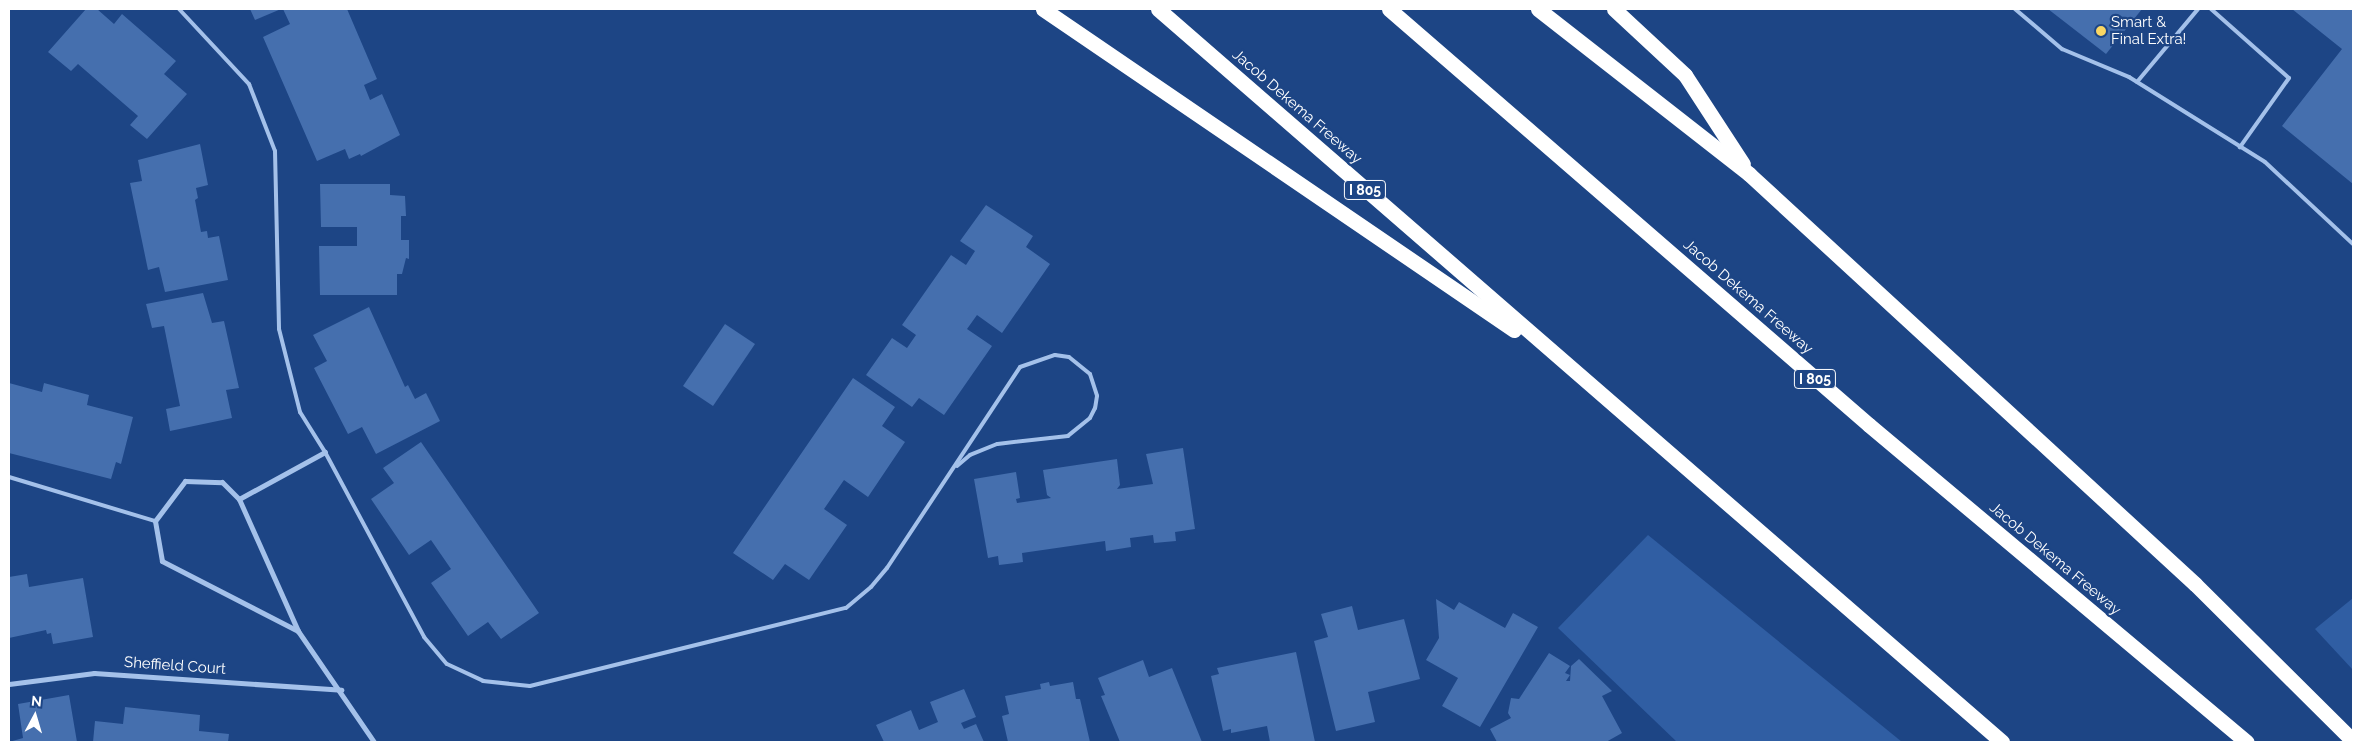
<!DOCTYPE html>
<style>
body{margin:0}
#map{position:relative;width:2362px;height:751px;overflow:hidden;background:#1d4585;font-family:Raleway,sans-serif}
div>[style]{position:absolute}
.green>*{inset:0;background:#305ea3}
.building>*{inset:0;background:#456fae}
.service>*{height:4px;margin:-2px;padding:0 2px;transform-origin:2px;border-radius:2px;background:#a4c1ea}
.minor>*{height:5px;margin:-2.5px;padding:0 2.5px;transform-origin:2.5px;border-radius:2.5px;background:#a4c1ea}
.motorway>*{height:15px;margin:-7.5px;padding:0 7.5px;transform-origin:7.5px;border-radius:7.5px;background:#fff}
.dots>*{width:14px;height:14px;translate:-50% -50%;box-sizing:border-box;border:2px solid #1d4585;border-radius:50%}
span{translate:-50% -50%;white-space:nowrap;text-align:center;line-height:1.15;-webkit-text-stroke:4.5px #1d4585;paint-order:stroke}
.shield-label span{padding:1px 4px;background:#1d4585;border:1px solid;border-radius:4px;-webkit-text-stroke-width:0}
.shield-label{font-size:14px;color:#fff;font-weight:700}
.poi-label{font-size:15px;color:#fff}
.left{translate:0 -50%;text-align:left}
.street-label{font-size:15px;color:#fff}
.frame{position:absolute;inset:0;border:10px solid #fff;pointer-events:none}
.north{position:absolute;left:10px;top:691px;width:50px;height:50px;-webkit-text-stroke:4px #1d4585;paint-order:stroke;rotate:6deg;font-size:14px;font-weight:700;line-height:20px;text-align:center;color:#fff}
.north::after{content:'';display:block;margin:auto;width:18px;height:22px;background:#fff;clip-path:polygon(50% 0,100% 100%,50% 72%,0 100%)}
</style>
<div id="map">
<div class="green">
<i style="clip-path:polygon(1648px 535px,1902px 742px,1677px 742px,1558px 628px)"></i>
<i style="clip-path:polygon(2353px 598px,2353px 670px,2315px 629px)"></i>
</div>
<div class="building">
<i style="clip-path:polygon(86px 9px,97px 9px,114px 24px,122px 14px,176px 61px,164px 74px,187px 94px,147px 139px,130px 125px,138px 116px,78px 64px,71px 71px,48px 52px)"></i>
<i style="clip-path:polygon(250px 9px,281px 9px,255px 20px)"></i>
<i style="clip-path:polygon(283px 9px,347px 9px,377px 79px,364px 85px,370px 100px,382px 94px,400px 135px,361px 156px,360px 154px,349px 159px,345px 149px,317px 161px,263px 37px,290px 24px)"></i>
<i style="clip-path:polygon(2048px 9px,2142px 9px,2106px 54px)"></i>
<i style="clip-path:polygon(2292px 9px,2353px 9px,2353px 184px,2282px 126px,2342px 49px)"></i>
<i style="clip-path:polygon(200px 144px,208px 185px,196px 188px,198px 198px,195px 200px,201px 232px,207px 231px,208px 238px,219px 236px,228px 280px,165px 292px,159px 267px,148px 270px,130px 183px,142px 181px,138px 160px)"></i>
<i style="clip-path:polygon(320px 184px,390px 184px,390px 195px,405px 196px,406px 216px,401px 216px,401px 240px,409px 240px,409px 259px,406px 258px,402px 274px,397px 274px,397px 295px,320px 295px,319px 246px,357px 246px,357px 227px,321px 227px)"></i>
<i style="clip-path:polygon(986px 205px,1033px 236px,1026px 247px,1050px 264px,1002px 333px,977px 315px,967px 329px,992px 346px,944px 415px,919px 398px,912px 407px,866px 375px,892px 338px,907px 348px,916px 335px,902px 325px,951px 255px,966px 265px,975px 251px,960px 241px)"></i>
<i style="clip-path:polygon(203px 293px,212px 323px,224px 321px,239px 388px,226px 390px,232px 418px,170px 431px,166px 409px,180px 406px,164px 326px,152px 328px,146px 304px)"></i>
<i style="clip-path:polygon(369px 307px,405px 387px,408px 385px,415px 399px,426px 393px,440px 421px,376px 454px,362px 427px,348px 434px,314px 368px,327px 361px,313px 335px)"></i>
<i style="clip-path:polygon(725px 324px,755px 344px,713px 406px,683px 386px)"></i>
<i style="clip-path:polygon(853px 378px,895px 407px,882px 426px,905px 442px,868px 497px,844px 480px,824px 509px,847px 525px,809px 580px,785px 564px,773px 580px,733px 553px)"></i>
<i style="clip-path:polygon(9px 383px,42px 392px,44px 383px,89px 395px,87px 405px,133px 417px,121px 464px,116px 462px,111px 479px,9px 453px)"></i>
<i style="clip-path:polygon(421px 442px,539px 613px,501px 639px,488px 622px,468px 636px,431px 583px,451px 569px,431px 540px,409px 555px,371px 499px,394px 483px,383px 468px)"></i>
<i style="clip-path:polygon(1183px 448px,1195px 529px,1175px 532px,1176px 541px,1154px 543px,1153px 535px,1130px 538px,1131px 547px,1106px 551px,1105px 541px,1022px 553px,1023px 562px,999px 565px,998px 556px,988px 558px,974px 479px,1016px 472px,1020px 498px,1016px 499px,1017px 503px,1051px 498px,1047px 495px,1043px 470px,1117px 459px,1120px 485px,1117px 489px,1153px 484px,1146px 454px)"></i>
<i style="clip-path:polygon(27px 574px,29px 587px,83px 578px,93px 637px,53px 644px,51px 633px,47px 634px,46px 630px,9px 638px,9px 577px)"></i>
<i style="clip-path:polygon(1436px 599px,1454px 610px,1459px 602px,1505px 628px,1513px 613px,1538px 627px,1480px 727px,1442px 706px,1458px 678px,1426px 660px,1439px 638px)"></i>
<i style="clip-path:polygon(1352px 606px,1358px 630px,1404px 619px,1420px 679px,1368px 692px,1375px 722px,1336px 731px,1314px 641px,1328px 637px,1321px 614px)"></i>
<i style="clip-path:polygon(1296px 652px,1315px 742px,1270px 742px,1267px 726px,1231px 733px,1231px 729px,1223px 731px,1211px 676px,1219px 674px,1217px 668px)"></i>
<i style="clip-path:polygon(1549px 653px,1570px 666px,1565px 673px,1570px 675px,1566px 681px,1570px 681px,1571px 666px,1579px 659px,1612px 691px,1602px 696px,1622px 733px,1606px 742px,1497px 742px,1490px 729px,1511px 718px,1508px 713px,1511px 698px,1519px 699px)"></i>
<i style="clip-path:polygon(1143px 660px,1149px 677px,1172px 668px,1202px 742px,1120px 742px,1101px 696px,1105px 695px,1098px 678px)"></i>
<i style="clip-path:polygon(1049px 682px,1050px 686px,1073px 682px,1076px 699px,1080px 699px,1090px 742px,1008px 742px,1002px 716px,1009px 714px,1005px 696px,1041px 689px,1040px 684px)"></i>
<i style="clip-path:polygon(964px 689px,976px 717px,961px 723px,964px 729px,976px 724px,984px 742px,884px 742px,876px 725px,911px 710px,919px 730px,938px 722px,930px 702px)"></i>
<i style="clip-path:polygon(69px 695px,77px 742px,9px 742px,23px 738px,18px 704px)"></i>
<i style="clip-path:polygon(125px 707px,200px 715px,199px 731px,229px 734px,228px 742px,93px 742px,95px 721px,123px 724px)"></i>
</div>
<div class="service">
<i style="left:179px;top:9px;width:103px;rotate:47deg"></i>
<i style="left:249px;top:84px;width:72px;rotate:68.8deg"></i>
<i style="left:275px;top:151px;width:178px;rotate:88.7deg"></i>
<i style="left:279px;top:329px;width:86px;rotate:75.8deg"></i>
<i style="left:300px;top:412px;width:47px;rotate:58deg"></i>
<i style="left:325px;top:452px;width:210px;rotate:61.8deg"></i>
<i style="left:424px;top:637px;width:35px;rotate:50deg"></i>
<i style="left:447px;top:664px;width:40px;rotate:25deg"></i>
<i style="left:483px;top:681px;width:47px;rotate:6.1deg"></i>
<i style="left:530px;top:686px;width:325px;rotate:-13.9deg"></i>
<i style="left:846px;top:608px;width:33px;rotate:-40deg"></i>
<i style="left:871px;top:587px;width:25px;rotate:-50deg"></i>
<i style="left:887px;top:568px;width:241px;rotate:-56.5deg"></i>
<i style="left:1020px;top:367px;width:37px;rotate:-19deg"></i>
<i style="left:1055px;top:355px;width:14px;rotate:8deg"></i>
<i style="left:1069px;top:357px;width:27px;rotate:39deg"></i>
<i style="left:1090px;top:374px;width:23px;rotate:72deg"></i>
<i style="left:1097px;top:396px;width:12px;rotate:99deg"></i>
<i style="left:1095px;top:408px;width:11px;rotate:117deg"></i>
<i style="left:1090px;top:418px;width:28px;rotate:141deg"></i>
<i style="left:1068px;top:436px;width:71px;rotate:173.6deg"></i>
<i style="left:997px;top:444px;width:29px;rotate:158deg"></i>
<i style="left:970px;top:455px;width:17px;rotate:140deg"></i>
<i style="left:2015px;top:9px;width:62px;rotate:40.4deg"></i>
<i style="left:2062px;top:49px;width:73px;rotate:22.7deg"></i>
<i style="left:2129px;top:77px;width:160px;rotate:32deg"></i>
<i style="left:2265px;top:162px;width:120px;rotate:43deg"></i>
<i style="left:2211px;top:9px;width:104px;rotate:41.5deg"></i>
<i style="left:2289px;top:78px;width:85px;rotate:125.4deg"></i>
<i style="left:2137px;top:82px;width:95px;rotate:-50.1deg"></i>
<i style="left:9px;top:477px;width:152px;rotate:16.8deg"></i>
</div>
<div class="minor">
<i style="left:239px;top:499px;width:98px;rotate:-28.7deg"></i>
<i style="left:298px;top:631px;width:153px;rotate:-152.8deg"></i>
<i style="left:162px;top:561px;width:41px;rotate:-99.9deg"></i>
<i style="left:155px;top:521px;width:50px;rotate:-53.1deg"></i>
<i style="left:185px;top:481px;width:37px;rotate:2deg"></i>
<i style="left:222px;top:482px;width:24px;rotate:45deg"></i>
<i style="left:239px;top:499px;width:145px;rotate:65.9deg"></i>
<i style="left:298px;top:631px;width:135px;rotate:55.6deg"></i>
<i style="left:9px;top:684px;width:86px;rotate:-7.4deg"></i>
<i style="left:94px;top:673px;width:248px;rotate:3.9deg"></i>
</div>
<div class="motorway">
<i style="left:1043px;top:9px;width:570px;rotate:34.28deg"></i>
<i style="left:1158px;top:9px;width:1118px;rotate:40.97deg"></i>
<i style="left:1389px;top:9px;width:635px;rotate:40.91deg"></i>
<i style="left:1869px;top:425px;width:493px;rotate:40deg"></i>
<i style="left:1538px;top:9px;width:268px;rotate:38deg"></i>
<i style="left:1749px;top:174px;width:606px;rotate:42.59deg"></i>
<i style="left:2195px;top:584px;width:223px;rotate:44.8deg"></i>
<i style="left:1614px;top:9px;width:97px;rotate:42.9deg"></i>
<i style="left:1685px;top:75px;width:106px;rotate:56.9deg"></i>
</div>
<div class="dots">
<i style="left:2101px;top:31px;background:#fad663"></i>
</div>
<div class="shield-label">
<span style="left:1365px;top:190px">I 805</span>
<span style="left:1815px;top:379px">I 805</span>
</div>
<div class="poi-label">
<span class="left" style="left:2111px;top:31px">Smart &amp;<br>Final Extra!</span>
</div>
<div class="street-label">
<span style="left:1297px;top:107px;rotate:41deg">Jacob Dekema Freeway</span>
<span style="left:1748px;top:297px;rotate:41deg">Jacob Dekema Freeway</span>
<span style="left:2055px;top:559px;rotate:40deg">Jacob Dekema Freeway</span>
<span style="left:175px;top:666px;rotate:4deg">Sheffield Court</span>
</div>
<div class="frame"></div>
<div class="north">N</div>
</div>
